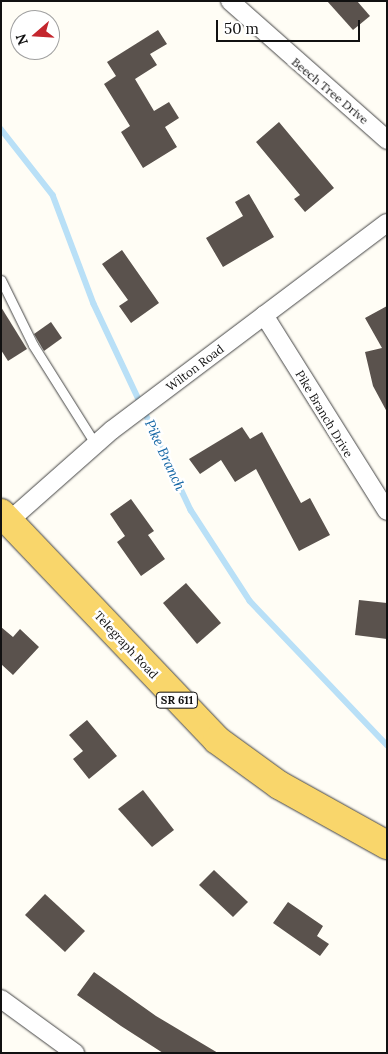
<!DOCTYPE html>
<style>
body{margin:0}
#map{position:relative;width:388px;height:1054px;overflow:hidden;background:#fffdf5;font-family:Lora,serif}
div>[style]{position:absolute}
.stream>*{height:5.5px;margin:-2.75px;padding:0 2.75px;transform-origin:2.75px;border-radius:2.75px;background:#b9e0f7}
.building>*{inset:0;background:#5a524d}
.roads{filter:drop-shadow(0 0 1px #444) drop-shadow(0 0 1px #444)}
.service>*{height:9px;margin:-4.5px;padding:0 4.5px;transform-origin:4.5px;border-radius:4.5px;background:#fff}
.minor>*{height:18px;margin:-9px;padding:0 9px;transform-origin:9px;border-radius:9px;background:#fff}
.primary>*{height:28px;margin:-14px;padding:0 14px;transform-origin:14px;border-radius:14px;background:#f9d66b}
span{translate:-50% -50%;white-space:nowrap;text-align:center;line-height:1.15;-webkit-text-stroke:5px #fff;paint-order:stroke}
.shield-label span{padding:1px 4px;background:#fff;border:1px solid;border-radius:4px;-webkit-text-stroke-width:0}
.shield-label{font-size:11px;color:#111;font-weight:700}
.street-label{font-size:12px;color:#111}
.water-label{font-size:14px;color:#1768a6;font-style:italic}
.frame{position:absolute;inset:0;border:2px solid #111;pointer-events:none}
.north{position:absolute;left:10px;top:10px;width:50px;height:50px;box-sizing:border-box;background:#fff;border:1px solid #a0a0a0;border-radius:50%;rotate:251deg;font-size:14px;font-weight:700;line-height:20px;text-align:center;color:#111}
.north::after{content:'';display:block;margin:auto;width:18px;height:22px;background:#c4262e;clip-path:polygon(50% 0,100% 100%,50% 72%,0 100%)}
.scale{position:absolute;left:216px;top:20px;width:144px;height:22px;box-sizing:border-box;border:2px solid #111;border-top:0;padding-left:6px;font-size:15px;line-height:18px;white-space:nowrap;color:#111;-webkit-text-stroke:4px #fff;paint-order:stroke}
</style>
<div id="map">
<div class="stream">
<i style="left:1px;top:129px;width:84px;rotate:51.8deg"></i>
<i style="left:53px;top:195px;width:116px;rotate:69.4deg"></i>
<i style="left:94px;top:304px;width:228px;rotate:64.8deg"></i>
<i style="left:191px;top:510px;width:108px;rotate:57deg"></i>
<i style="left:250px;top:601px;width:199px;rotate:46.4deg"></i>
</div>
<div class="building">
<i style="clip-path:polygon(327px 1px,357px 1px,370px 16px,353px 30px)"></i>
<i style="clip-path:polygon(158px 30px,167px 44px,150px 54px,157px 65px,135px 79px,154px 111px,169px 102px,179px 118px,165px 127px,177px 147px,143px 168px,121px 132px,130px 126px,104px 84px,116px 76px,107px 62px)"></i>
<i style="clip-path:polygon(279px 122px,334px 188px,305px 212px,294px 199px,300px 195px,256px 142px)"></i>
<i style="clip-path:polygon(249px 194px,274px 237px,223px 267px,206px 238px,243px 216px,235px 202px)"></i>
<i style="clip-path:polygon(122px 250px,159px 303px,131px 323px,119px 306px,128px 300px,102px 264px)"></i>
<i style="clip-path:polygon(387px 306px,387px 412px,373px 386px,365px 352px,382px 348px,365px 318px)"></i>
<i style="clip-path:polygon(1px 307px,27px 349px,8px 361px,1px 350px)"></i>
<i style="clip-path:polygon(51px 322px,62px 338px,44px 351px,34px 334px)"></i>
<i style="clip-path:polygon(242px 427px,250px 439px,262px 432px,301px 503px,310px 498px,330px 535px,299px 551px,256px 469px,235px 482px,221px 460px,200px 474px,189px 459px)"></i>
<i style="clip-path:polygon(131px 499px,154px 531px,148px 535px,165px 559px,141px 576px,117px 542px,125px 536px,110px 514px)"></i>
<i style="clip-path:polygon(186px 583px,221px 623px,197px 644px,163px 603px)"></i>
<i style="clip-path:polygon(359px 600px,387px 603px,387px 639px,355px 635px)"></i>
<i style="clip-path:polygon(1px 627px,13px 637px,20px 629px,39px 647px,13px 675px,1px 664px)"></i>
<i style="clip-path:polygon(87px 720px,117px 756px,89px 779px,73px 759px,83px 751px,69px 735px)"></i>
<i style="clip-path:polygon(143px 790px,174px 830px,152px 847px,118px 809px)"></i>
<i style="clip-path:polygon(214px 870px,248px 902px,233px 917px,199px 885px)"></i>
<i style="clip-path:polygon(45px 894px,85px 931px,65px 952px,25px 915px)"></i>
<i style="clip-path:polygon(288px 902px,323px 926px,317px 936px,329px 944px,320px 956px,273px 923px)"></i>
<i style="clip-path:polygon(94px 972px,156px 1016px,218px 1053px,163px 1053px,121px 1026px,77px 995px)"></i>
</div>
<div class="roads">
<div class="service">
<i style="left:1px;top:280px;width:72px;rotate:63.8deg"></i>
<i style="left:33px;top:345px;width:118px;rotate:57.8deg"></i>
</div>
<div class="minor">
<i style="left:230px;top:1px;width:210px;rotate:41.5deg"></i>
<i style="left:264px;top:315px;width:231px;rotate:57.9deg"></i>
<i style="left:9px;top:521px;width:137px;rotate:-41.5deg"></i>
<i style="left:112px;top:430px;width:344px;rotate:-37deg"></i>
<i style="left:1px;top:999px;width:92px;rotate:36.1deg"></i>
</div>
<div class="primary">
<i style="left:1px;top:513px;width:313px;rotate:46.4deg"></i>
<i style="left:217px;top:740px;width:77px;rotate:36deg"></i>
<i style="left:279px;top:785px;width:124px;rotate:29.1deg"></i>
</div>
</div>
<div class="shield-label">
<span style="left:177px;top:700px">SR 611</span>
</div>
<div class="street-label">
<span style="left:330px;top:91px;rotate:40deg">Beech Tree Drive</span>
<span style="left:195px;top:368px;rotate:-37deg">Wilton Road</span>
<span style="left:324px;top:414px;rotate:59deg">Pike Branch Drive</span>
<span style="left:126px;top:645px;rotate:47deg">Telegraph Road</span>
</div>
<div class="water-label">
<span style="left:165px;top:455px;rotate:65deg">Pike Branch</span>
</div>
<div class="frame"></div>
<div class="north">N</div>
<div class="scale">50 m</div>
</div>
